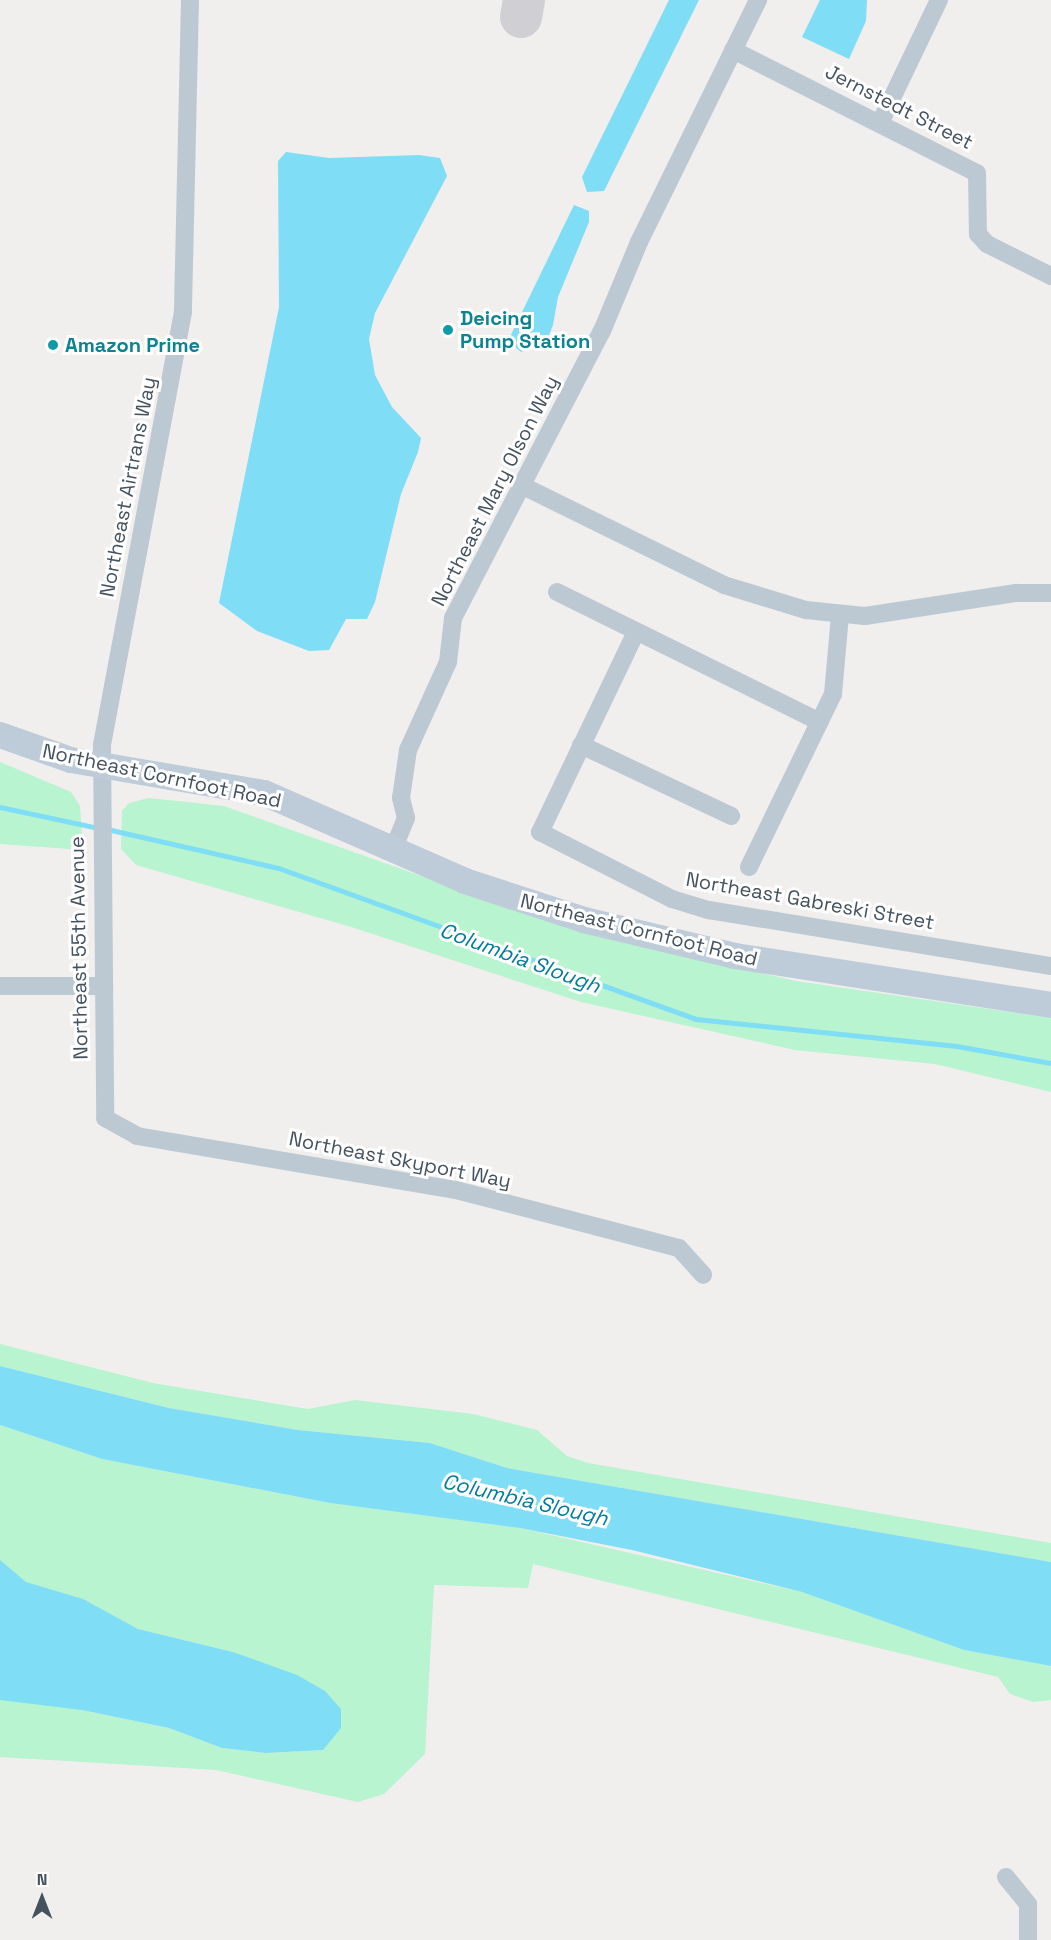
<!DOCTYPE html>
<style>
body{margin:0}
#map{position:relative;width:1051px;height:1940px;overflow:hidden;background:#f1eeee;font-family:"Space Grotesk",sans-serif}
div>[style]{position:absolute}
.green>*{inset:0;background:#b7f4cf}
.water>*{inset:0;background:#7fddf5}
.stream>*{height:4.5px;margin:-2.25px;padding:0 2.25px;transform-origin:2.25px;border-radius:2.25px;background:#7fddf5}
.taxiway>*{height:42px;margin:-21px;padding:0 21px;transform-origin:21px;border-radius:21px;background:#d0d0d4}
.street>*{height:18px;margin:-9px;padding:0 9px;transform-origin:9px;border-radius:9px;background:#bdc9d2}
.secondary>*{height:26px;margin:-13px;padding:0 13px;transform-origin:13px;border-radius:13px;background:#becbd9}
.dots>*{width:16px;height:16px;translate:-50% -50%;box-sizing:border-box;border:3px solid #fff;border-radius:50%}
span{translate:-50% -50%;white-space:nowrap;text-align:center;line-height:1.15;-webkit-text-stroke:6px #fff;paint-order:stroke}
.street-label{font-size:20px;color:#44525e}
.culture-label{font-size:20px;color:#0d838f;font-weight:700}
.left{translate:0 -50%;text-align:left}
.water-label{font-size:21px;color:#037c9c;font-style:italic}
.north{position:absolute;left:12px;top:1868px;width:60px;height:60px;-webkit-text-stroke:4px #fff;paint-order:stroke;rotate:0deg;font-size:16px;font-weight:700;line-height:24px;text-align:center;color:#44525e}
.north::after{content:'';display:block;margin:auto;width:21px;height:27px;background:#44525e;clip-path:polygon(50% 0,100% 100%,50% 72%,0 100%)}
</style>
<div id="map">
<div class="green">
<i style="clip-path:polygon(0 762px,71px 792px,80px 806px,83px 850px,0 844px)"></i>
<i style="clip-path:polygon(149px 798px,224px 806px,576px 931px,796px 981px,1051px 1018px,1051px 1092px,935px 1064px,795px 1050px,581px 1002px,348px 926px,136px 865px,121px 849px,122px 811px,129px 803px)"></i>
<i style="clip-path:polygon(0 1344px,153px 1383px,308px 1409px,355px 1400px,473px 1414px,537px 1430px,567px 1456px,588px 1463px,1051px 1543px,1051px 1562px,507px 1468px,430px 1443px,298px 1430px,169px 1408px,0 1366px)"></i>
<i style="clip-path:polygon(evenodd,0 1425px,102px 1459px,330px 1503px,520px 1528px,802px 1592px,964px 1650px,1051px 1666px,1051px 1700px,1033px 1702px,1010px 1694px,998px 1677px,533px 1564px,528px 1588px,434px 1585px,425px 1754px,384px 1794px,358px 1802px,216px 1770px,0 1757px,0 1425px,83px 1600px,138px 1629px,233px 1652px,323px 1750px,266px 1753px,222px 1748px,169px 1728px,82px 1710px,83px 1600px)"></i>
</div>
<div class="water">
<i style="clip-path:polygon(669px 0,699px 0,604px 191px,587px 192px,582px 177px)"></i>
<i style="clip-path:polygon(820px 0,867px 0,866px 21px,849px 59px,802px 37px)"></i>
<i style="clip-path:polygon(286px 152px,329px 158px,419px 155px,440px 158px,447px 176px,375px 313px,369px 339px,375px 375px,392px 407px,421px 438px,418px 452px,401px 494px,375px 602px,367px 619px,346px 619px,329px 650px,309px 651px,257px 631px,219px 603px,279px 307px,278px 161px)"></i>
<i style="clip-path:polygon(574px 205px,589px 211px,589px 222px,558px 297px,553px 325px,548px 338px,521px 352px,508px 341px)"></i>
<i style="clip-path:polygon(0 1366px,169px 1408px,298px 1430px,430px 1443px,507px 1468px,1051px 1562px,1051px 1666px,964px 1650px,802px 1592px,632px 1550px,520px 1528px,330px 1503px,102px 1459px,0 1425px)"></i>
<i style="clip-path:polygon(0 1560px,26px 1582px,83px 1599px,138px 1629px,233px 1652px,297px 1675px,325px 1691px,341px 1709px,341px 1728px,323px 1750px,266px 1753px,222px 1748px,169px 1728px,82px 1710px,0 1700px)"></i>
</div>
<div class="stream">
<i style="left:0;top:807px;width:101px;rotate:12deg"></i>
<i style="left:107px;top:829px;width:176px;rotate:12.8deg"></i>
<i style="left:279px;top:868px;width:443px;rotate:19.9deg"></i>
<i style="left:696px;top:1019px;width:262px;rotate:5.9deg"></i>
<i style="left:957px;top:1046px;width:96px;rotate:10.3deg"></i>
</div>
<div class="taxiway">
<i style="left:521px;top:17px;width:17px;rotate:-80deg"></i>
</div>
<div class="street">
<i style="left:190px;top:0;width:312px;rotate:91.3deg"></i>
<i style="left:183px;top:312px;width:441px;rotate:100.6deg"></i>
<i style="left:102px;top:745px;width:373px;rotate:89.5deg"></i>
<i style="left:105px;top:1118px;width:37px;rotate:29deg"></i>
<i style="left:137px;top:1136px;width:324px;rotate:9.6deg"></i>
<i style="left:456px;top:1190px;width:230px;rotate:14.6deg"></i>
<i style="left:679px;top:1248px;width:36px;rotate:48deg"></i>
<i style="left:733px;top:50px;width:273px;rotate:26.8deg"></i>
<i style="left:977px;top:173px;width:61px;rotate:89.1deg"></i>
<i style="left:978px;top:234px;width:13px;rotate:48deg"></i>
<i style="left:987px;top:244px;width:72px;rotate:26.6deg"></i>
<i style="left:881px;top:121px;width:134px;rotate:-64.4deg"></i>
<i style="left:525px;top:487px;width:222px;rotate:26.2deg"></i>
<i style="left:724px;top:585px;width:86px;rotate:17deg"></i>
<i style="left:806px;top:610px;width:59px;rotate:5.8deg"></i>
<i style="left:865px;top:616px;width:153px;rotate:-8.7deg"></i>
<i style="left:1016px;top:593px;width:35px"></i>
<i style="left:557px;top:592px;width:293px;rotate:26.3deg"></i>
<i style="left:636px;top:632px;width:222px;rotate:115.6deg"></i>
<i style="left:540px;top:832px;width:148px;rotate:26.9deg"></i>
<i style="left:672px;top:899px;width:39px;rotate:17deg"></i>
<i style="left:709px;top:910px;width:347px;rotate:9.3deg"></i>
<i style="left:581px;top:745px;width:166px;rotate:25.3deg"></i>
<i style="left:393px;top:850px;width:35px;rotate:-68deg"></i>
<i style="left:406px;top:818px;width:21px;rotate:-104deg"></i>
<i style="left:401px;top:798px;width:49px;rotate:-81.7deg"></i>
<i style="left:408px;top:750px;width:97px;rotate:-65.6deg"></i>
<i style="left:448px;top:662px;width:44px;rotate:-83.5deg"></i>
<i style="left:453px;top:618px;width:323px;rotate:-62.6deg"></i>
<i style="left:602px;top:331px;width:96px;rotate:-67.4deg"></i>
<i style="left:639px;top:242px;width:270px;rotate:-63.8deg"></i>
<i style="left:749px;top:867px;width:192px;rotate:-64.1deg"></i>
<i style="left:833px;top:694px;width:79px;rotate:-84.9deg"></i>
<i style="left:0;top:986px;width:102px"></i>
<i style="left:1006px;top:1877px;width:35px;rotate:51deg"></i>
<i style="left:1028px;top:1904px;width:36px;rotate:90deg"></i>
</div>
<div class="secondary">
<i style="left:0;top:735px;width:75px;rotate:19.4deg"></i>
<i style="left:71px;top:760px;width:196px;rotate:9.7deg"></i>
<i style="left:264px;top:793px;width:219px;rotate:23.6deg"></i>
<i style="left:465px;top:881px;width:125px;rotate:18.1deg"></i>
<i style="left:584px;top:920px;width:155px;rotate:13.4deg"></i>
<i style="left:735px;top:956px;width:320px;rotate:8.8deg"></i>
</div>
<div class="dots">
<i style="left:448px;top:330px;background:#0f9aa8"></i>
<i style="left:53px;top:345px;background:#0f9aa8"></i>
</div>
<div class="street-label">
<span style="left:899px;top:107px;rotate:27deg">Jernstedt Street</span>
<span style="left:128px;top:487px;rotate:-79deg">Northeast Airtrans Way</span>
<span style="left:495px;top:491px;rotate:-63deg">Northeast Mary Olson Way</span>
<span style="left:162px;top:776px;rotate:12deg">Northeast Cornfoot Road</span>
<span style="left:810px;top:901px;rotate:10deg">Northeast Gabreski Street</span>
<span style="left:639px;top:930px;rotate:14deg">Northeast Cornfoot Road</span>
<span style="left:79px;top:948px;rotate:-91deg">Northeast 55th Avenue</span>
<span style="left:400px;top:1160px;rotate:11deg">Northeast Skyport Way</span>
</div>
<div class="culture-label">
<span class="left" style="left:460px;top:330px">Deicing<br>Pump Station</span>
<span class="left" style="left:65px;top:345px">Amazon Prime</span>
</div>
<div class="water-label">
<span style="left:520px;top:958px;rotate:20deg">Columbia Slough</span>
<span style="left:525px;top:1500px;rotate:13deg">Columbia Slough</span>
</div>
<div class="north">N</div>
</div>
